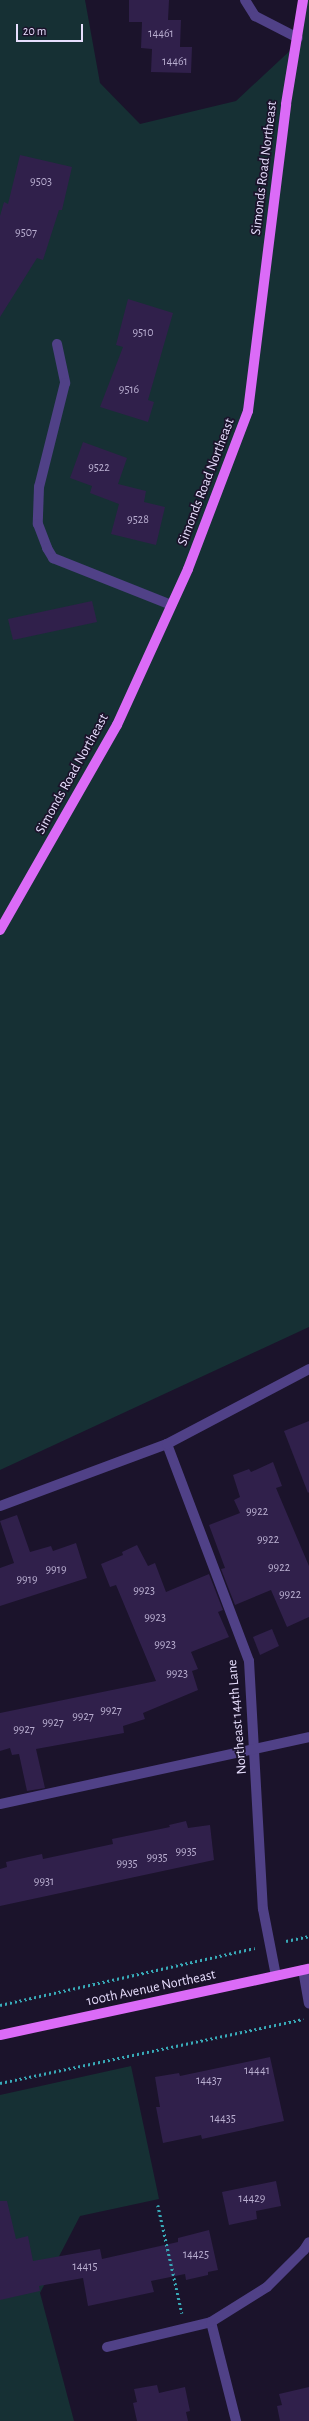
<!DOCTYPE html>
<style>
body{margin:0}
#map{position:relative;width:309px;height:2421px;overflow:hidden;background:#1b132b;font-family:"Alegreya Sans",sans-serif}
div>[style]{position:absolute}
.green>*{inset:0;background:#163034}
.building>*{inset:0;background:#30204b}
.path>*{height:2.5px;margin-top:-1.25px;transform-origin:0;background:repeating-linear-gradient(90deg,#38a9b7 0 2px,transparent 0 5px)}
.minor>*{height:10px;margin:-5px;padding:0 5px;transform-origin:5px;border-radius:5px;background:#504187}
.major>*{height:10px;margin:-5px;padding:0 5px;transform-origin:5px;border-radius:5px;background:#db6bf7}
span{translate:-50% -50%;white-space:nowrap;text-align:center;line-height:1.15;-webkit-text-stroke:3.5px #1b132b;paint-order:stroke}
.number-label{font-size:12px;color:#b9aed0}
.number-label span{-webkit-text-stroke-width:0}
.street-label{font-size:14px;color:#e7defd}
.scale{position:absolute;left:16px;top:24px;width:67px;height:18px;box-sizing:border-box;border:2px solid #e7defd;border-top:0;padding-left:5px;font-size:12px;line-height:14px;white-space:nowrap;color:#e7defd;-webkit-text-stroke:3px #1b132b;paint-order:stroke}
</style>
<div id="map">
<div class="green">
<i style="clip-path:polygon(0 0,85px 0,100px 83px,140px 124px,236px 101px,295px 46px,301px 0,309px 0,309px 1327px,0 1470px)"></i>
<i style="clip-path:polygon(131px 2066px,159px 2199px,80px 2216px,40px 2293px,74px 2421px,0 2421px,0 2095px)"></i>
</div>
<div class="building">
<i style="clip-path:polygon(129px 0,169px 0,168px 20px,181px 20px,180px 47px,192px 47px,191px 73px,151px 72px,152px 49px,141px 48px,142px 22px,129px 22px)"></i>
<i style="clip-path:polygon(20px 155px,72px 167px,62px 210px,59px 210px,43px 260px,37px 258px,0 317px,0 216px,4px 202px,8px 204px)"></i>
<i style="clip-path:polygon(128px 299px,173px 313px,148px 400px,154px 402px,148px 422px,100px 407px,123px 347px,116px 345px)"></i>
<i style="clip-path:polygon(83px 442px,127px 458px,118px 484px,146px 491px,144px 502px,165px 507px,156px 545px,111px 534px,119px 504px,90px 493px,92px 486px,70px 478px)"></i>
<i style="clip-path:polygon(92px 601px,97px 622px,13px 640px,8px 619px)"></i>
<i style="clip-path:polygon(309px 1421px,309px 1492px,308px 1493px,284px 1431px)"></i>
<i style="clip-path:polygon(273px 1462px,282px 1486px,276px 1488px,309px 1566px,309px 1617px,287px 1627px,271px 1590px,235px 1605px,221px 1569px,225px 1568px,209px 1525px,240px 1513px,234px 1500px,240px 1497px,233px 1475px,249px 1469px,251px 1472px)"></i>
<i style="clip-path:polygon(17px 1515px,30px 1552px,51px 1546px,53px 1551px,76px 1543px,87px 1578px,0 1606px,0 1568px,14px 1563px,0 1521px)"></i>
<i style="clip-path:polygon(137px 1545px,148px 1566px,155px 1563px,166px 1592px,209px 1574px,223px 1610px,218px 1612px,229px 1637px,191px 1652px,198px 1669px,192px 1671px,198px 1690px,143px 1713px,145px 1719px,123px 1726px,124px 1733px,36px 1749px,45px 1788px,27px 1791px,19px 1754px,12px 1755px,10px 1748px,0 1751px,0 1713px,156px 1681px,116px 1585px,110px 1587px,101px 1564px,123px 1555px,122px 1552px)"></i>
<i style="clip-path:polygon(272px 1629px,279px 1646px,260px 1655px,253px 1637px)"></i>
<i style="clip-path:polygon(186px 1821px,188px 1828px,210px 1825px,214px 1860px,0 1906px,0 1869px,7px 1867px,6px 1862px,42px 1854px,43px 1859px,113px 1844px,112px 1839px,170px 1827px,169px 1825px)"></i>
<i style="clip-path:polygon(270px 2057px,284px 2121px,202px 2139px,201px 2135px,163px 2143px,156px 2107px,160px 2107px,155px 2077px,179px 2073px,180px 2076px)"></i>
<i style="clip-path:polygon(276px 2181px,281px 2206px,256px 2211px,257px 2219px,229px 2225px,222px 2192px)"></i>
<i style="clip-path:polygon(0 2201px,7px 2201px,16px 2239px,28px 2236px,33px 2261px,100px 2249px,102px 2259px,178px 2242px,178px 2238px,209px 2230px,218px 2270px,208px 2272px,208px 2275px,186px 2280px,185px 2274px,151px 2281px,154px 2292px,88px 2306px,83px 2278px,39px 2286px,40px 2291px,0 2300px)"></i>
<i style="clip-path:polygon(157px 2385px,159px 2393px,185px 2387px,190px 2411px,186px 2412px,188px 2421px,137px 2421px,133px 2403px,137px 2402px,134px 2389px)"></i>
<i style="clip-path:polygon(309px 2387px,309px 2421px,280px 2421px,277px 2406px,282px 2405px,279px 2394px)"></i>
</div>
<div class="path">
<i style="left:286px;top:1941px;width:24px;rotate:-12deg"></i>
<i style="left:0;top:2005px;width:261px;rotate:-12.6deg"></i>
<i style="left:0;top:2083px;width:310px;rotate:-11.9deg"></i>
<i style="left:158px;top:2205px;width:111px;rotate:77.5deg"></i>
</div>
<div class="minor">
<i style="left:245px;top:0;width:19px;rotate:58deg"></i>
<i style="left:255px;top:16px;width:48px;rotate:27.1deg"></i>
<i style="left:57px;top:344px;width:40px;rotate:78deg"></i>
<i style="left:65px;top:383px;width:107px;rotate:104deg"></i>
<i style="left:39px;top:487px;width:37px;rotate:92deg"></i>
<i style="left:38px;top:524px;width:26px;rotate:69deg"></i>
<i style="left:47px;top:548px;width:12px;rotate:59deg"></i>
<i style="left:53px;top:558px;width:127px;rotate:21.7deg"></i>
<i style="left:167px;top:1444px;width:232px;rotate:69.3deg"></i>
<i style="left:249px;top:1661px;width:248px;rotate:86.8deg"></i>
<i style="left:263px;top:1909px;width:68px;rotate:79deg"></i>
<i style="left:0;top:1506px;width:178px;rotate:-20.4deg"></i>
<i style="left:167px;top:1444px;width:161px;rotate:-27.8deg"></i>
<i style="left:0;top:1804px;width:316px;rotate:-12.2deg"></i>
<i style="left:303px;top:1970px;width:34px;rotate:80deg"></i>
<i style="left:211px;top:2322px;width:102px;rotate:75.8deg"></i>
<i style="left:107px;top:2347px;width:107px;rotate:-13.5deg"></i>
<i style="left:211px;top:2322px;width:66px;rotate:-32deg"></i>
<i style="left:267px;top:2287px;width:52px;rotate:-45deg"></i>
<i style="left:304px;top:2250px;width:9px;rotate:-58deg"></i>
</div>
<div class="major">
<i style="left:0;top:930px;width:236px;rotate:-60.3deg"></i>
<i style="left:117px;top:725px;width:171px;rotate:-65.5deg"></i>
<i style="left:188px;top:569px;width:169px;rotate:-69.2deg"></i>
<i style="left:248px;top:411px;width:309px;rotate:-82.9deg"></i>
<i style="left:286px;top:104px;width:105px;rotate:-80.7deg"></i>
<i style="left:0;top:2035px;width:316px;rotate:-12.1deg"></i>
</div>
<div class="number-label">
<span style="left:161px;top:34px">14461</span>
<span style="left:175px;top:62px">14461</span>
<span style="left:41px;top:182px">9503</span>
<span style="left:26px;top:233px">9507</span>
<span style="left:143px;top:333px">9510</span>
<span style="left:129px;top:390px">9516</span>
<span style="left:99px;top:468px">9522</span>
<span style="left:138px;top:520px">9528</span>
<span style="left:257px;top:1512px">9922</span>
<span style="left:268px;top:1540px">9922</span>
<span style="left:279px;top:1568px">9922</span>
<span style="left:56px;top:1570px">9919</span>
<span style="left:27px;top:1580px">9919</span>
<span style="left:144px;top:1591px">9923</span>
<span style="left:290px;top:1595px">9922</span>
<span style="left:155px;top:1618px">9923</span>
<span style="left:165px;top:1645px">9923</span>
<span style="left:177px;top:1674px">9923</span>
<span style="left:111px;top:1711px">9927</span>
<span style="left:83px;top:1717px">9927</span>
<span style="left:53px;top:1723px">9927</span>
<span style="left:24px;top:1730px">9927</span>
<span style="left:186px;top:1852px">9935</span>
<span style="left:157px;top:1858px">9935</span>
<span style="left:127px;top:1864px">9935</span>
<span style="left:44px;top:1882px">9931</span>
<span style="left:257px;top:2071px">14441</span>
<span style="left:209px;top:2081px">14437</span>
<span style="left:223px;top:2119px">14435</span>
<span style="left:252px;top:2199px">14429</span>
<span style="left:196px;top:2255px">14425</span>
<span style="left:85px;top:2267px">14415</span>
</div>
<div class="street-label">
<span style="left:264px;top:168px;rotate:-83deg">Simonds Road Northeast</span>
<span style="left:206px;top:482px;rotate:-69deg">Simonds Road Northeast</span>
<span style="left:72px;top:774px;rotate:-61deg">Simonds Road Northeast</span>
<span style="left:237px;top:1717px;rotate:-95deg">Northeast 144th Lane</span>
<span style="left:151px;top:1988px;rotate:-12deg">100th Avenue Northeast</span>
</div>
<div class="scale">20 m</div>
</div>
